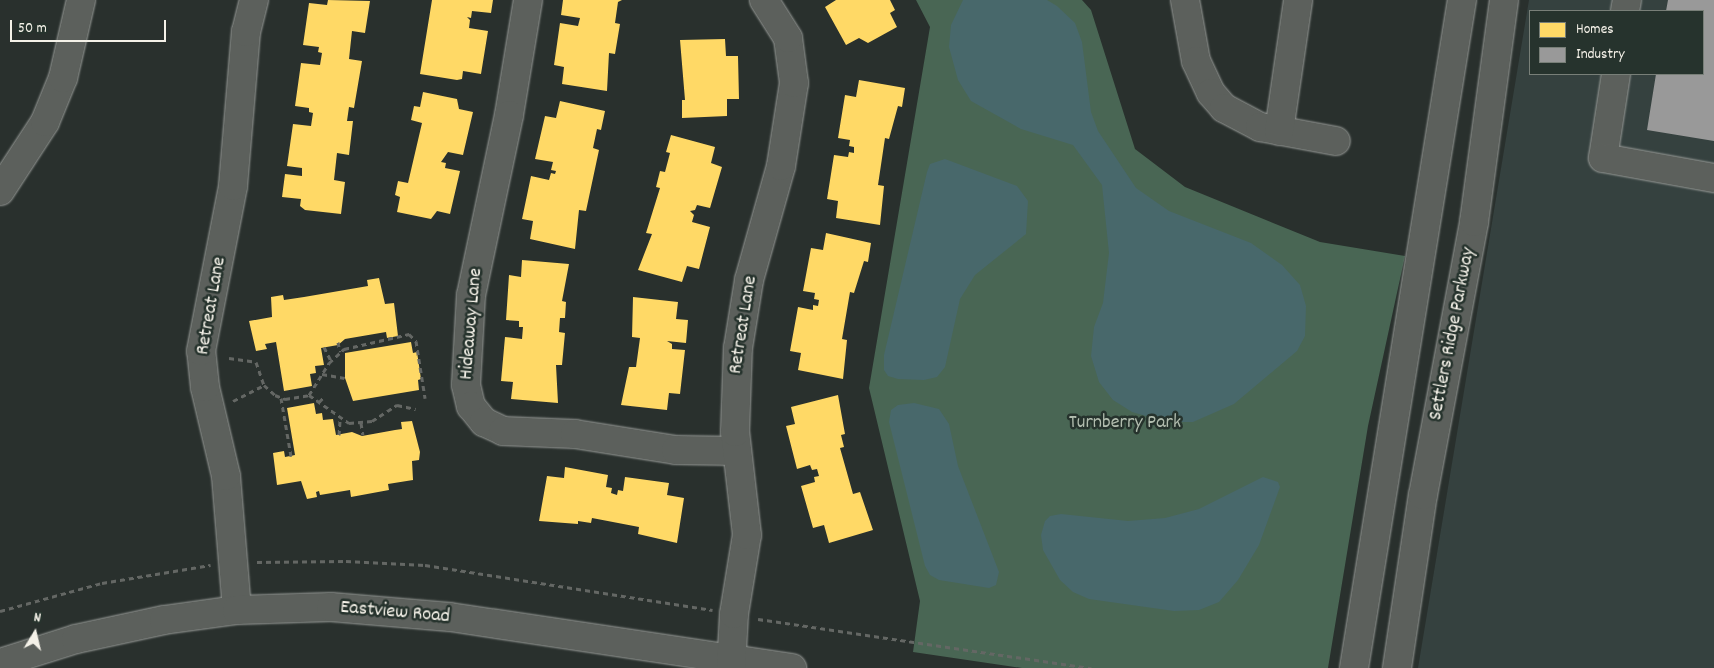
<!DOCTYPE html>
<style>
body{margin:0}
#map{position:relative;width:1714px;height:668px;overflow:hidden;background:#29302d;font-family:Dekko,sans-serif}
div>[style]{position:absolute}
.built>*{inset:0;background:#35413f}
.green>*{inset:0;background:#496654}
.water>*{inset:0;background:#48686b}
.homes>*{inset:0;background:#ffd966}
.industry>*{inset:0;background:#999}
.path>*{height:3px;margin-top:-1.5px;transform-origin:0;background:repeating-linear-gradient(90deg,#646764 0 5px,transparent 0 9px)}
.roads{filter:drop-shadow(0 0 1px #969996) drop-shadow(0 0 1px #969996)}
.minor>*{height:28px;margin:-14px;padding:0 14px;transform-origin:14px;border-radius:14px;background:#5c605c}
span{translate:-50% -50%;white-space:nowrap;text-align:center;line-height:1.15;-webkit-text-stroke:5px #26332d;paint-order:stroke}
.street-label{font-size:20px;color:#f4f1e8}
.park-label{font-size:20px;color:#b2bdaf}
.legend{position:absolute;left:1529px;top:10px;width:175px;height:65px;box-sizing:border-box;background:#26332d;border:1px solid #787f78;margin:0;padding:6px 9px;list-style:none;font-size:15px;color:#f4f1e8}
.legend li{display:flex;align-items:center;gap:10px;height:25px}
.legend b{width:25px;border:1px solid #787f78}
.north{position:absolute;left:10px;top:608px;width:50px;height:50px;-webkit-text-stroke:4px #26332d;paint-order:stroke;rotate:9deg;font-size:14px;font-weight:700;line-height:20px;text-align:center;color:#f4f1e8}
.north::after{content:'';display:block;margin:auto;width:18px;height:22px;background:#f4f1e8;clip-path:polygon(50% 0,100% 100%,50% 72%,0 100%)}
.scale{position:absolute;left:10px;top:20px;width:156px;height:22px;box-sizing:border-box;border:2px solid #f4f1e8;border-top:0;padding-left:6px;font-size:15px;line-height:18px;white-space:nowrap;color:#f4f1e8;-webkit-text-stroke:4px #26332d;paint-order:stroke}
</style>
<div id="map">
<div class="built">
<i style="clip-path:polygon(evenodd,1529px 0,1714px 0,1714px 668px,1418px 668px,1529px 0,1530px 11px,1703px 11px,1703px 74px,1530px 74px,1530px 11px)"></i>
</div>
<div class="green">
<i style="clip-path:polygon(916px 0,1082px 0,1091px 10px,1135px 149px,1185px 187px,1320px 242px,1405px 256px,1368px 426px,1328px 668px,1022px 668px,913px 652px,920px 601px,869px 388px,930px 27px)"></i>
</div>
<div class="water">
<i style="clip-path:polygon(963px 0,1047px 0,1057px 6px,1075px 23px,1082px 42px,1091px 112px,1098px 131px,1136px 188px,1169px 211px,1251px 243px,1282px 265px,1300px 285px,1306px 306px,1305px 336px,1297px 351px,1234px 404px,1193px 422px,1167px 422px,1132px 412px,1113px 400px,1099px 382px,1091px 356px,1094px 327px,1103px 303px,1109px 253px,1102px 185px,1073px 145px,1021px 129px,971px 101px,958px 80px,949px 47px,951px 25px)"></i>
<i style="clip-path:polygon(945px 159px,1017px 186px,1028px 201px,1026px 234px,975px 275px,960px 299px,945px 367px,937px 377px,924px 380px,898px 379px,888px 376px,884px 370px,884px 355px,927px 172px,930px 164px)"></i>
<i style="clip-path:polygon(914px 403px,939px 409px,949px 424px,958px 466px,999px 572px,996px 585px,989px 588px,939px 580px,930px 575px,925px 566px,889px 422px,891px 410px,898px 405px)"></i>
<i style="clip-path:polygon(1263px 477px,1278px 482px,1280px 487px,1259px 545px,1238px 580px,1219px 602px,1199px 610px,1174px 611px,1089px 599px,1073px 592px,1060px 580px,1043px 550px,1041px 535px,1045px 521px,1050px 516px,1061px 514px,1128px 521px,1165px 518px,1199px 509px)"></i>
</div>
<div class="homes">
<i style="clip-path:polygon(328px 0,370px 1px,365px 33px,352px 31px,349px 59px,362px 61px,354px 108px,349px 107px,347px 121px,353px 121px,349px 155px,337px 153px,334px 180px,345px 182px,341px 214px,305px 210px,300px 206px,301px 199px,282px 197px,285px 174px,302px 176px,302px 168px,287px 166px,293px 124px,311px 126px,313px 113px,309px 112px,309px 108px,295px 106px,301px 63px,320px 65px,322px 53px,318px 52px,319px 47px,303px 45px,309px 3px,327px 5px)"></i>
<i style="clip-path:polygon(432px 0,493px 0,491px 13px,472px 11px,471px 18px,467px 17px,470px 20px,469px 28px,488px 31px,481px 74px,463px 71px,462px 79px,457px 80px,420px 74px)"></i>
<i style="clip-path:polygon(563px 0,622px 0,618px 2px,615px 23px,620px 24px,615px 54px,609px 53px,607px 91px,562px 84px,564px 67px,554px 65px,560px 23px,578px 26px,580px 18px,561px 15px)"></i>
<i style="clip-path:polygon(836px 0,890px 0,895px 10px,890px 13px,897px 27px,868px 43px,859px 38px,846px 45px,825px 7px)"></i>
<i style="clip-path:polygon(725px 39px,726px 56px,738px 56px,739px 99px,727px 99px,727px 116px,682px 118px,682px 100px,685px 100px,680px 40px)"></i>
<i style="clip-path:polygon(859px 80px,905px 88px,902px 107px,898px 106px,889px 139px,885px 138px,878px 185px,884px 186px,880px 225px,836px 218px,838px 201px,827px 199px,834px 155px,848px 157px,849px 152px,854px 153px,854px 147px,849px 146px,850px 140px,838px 138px,845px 95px,856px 97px)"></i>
<i style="clip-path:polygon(423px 92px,457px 99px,459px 109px,473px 112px,463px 155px,448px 152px,441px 162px,446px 163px,445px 168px,460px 171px,450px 214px,437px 211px,431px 219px,397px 212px,400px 197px,395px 195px,398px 181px,408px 183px,422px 123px,411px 120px,414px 106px,420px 107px)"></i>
<i style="clip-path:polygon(560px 101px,605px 111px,601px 130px,597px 129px,593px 148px,599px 150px,586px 211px,579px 210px,575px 249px,530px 239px,533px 221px,522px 219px,531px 176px,549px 180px,551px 173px,555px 174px,556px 171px,551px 170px,553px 162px,535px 159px,545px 116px,556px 118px)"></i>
<i style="clip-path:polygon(671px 135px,715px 147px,711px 163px,722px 167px,710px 208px,697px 205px,695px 210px,690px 211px,694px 215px,692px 222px,710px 227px,699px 269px,687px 266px,682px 282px,638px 270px,652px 234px,646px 233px,660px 188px,656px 187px,660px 171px,665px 172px,670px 153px,666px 152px)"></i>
<i style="clip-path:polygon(826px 233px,871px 243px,868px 262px,864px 261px,854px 293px,850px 292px,842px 339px,847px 340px,843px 379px,798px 370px,801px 353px,790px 351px,798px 307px,813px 310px,813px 305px,818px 306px,819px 300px,814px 299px,815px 293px,803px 291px,811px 248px,823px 250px)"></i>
<i style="clip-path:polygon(522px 260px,569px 264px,562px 301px,566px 302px,565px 318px,560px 318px,559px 332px,565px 333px,562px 365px,556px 365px,558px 403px,511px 399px,513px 382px,501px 381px,505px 337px,522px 339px,523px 327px,519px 327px,519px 321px,506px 320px,509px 275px,521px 277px)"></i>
<i style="clip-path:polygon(379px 278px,385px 304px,394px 303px,398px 336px,387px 338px,386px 332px,345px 339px,338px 345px,321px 348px,324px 365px,315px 366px,316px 373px,310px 374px,312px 386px,284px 391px,276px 342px,265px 344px,267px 349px,256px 351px,249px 321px,272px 317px,271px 297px,283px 295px,284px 300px,304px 297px,368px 286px,367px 280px)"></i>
<i style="clip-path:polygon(633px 297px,678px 302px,676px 319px,688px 320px,686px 343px,667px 341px,672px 344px,672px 349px,685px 350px,680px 394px,669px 393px,667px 410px,621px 405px,629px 367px,636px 367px,640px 338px,632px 337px)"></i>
<i style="clip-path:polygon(411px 342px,413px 353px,417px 352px,421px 379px,418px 380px,419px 390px,353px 401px,345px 378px,345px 353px)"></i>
<i style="clip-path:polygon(838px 395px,845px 434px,841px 435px,844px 447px,840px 448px,853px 494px,860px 492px,873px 530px,829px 543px,824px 525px,813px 528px,801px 486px,815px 482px,814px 477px,819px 476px,817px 469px,812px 470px,810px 465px,797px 469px,786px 426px,795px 424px,791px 407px)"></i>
<i style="clip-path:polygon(314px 403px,316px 414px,322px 413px,323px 420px,333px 419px,336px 435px,352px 432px,362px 436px,395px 430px,402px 429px,401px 422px,412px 421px,420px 452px,419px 460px,412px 461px,413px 480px,388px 484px,389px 490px,351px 497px,350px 490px,320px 495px,319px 491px,316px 492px,317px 497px,307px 499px,301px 481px,277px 485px,273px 453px,284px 451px,285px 457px,295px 455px,287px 408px)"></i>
<i style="clip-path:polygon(565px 467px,608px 475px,606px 487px,612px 488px,611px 493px,617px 495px,618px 490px,623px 491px,625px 477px,669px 483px,667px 495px,684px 498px,677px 543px,638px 534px,639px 527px,592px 518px,591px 523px,578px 521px,578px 524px,539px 521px,547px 476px,564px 478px)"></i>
</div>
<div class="industry">
<i style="clip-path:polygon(1668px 0,1714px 0,1714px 141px,1647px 130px,1656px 74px,1703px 74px,1703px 11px,1666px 11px)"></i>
</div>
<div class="path">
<i style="left:338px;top:342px;width:10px;rotate:79deg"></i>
<i style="left:324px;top:347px;width:16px;rotate:63deg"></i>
<i style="left:229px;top:358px;width:27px;rotate:8deg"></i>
<i style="left:256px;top:362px;width:24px;rotate:71deg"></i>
<i style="left:264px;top:385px;width:15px;rotate:42deg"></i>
<i style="left:275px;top:395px;width:11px;rotate:22deg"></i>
<i style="left:285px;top:399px;width:24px;rotate:-9deg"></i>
<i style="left:309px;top:395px;width:49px;rotate:35deg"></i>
<i style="left:349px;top:423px;width:23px;rotate:-5deg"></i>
<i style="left:372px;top:421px;width:30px;rotate:-33deg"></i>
<i style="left:397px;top:405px;width:19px;rotate:12deg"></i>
<i style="left:322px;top:374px;width:23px;rotate:10deg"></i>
<i style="left:309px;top:395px;width:38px;rotate:-58deg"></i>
<i style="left:329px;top:363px;width:21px;rotate:-43deg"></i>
<i style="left:344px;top:349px;width:67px;rotate:-13deg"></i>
<i style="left:409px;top:334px;width:10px;rotate:45deg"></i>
<i style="left:416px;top:341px;width:58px;rotate:81deg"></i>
<i style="left:281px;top:398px;width:59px;rotate:80.2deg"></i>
<i style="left:233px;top:401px;width:35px;rotate:-27deg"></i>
<i style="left:319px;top:402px;width:6px;rotate:-45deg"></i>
<i style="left:361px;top:423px;width:12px;rotate:81deg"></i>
<i style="left:339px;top:435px;width:16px;rotate:-86deg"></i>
<i style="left:257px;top:562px;width:89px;rotate:-0.6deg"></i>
<i style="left:346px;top:561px;width:79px;rotate:2.9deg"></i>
<i style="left:425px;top:565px;width:291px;rotate:8.9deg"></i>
<i style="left:0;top:611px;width:106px;rotate:-15.4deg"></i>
<i style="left:102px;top:583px;width:110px;rotate:-9.4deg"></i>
<i style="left:758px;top:619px;width:337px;rotate:8.4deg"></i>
</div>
<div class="roads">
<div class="minor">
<i style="left:528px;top:0;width:117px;rotate:99.4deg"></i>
<i style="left:509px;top:115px;width:184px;rotate:101.9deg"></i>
<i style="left:471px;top:295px;width:90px;rotate:93.2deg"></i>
<i style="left:466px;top:385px;width:22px;rotate:77deg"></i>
<i style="left:471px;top:406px;width:21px;rotate:51deg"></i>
<i style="left:484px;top:422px;width:21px;rotate:25deg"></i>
<i style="left:503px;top:431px;width:72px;rotate:2.4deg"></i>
<i style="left:575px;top:434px;width:102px;rotate:9deg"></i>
<i style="left:676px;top:450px;width:60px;rotate:1deg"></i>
<i style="left:1185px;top:0;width:62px;rotate:79.8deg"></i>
<i style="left:1196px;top:61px;width:35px;rotate:65deg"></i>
<i style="left:1211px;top:93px;width:20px;rotate:49deg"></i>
<i style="left:1224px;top:108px;width:41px;rotate:27.8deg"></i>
<i style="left:1260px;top:127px;width:77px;rotate:10.4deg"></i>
<i style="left:1625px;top:11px;width:11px;rotate:-80deg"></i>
<i style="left:1616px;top:74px;width:85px;rotate:98.8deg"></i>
<i style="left:1603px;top:158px;width:113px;rotate:10.2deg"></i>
<i style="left:1279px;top:131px;width:132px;rotate:-81.7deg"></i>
<i style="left:0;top:191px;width:82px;rotate:-56.9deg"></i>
<i style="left:45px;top:122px;width:48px;rotate:-67.8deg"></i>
<i style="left:63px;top:78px;width:80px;rotate:-77deg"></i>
<i style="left:237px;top:610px;width:134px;rotate:-94.7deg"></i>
<i style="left:226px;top:476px;width:91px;rotate:-103.3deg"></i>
<i style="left:205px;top:387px;width:36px;rotate:-96deg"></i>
<i style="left:201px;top:351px;width:168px;rotate:-79deg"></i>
<i style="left:233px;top:186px;width:155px;rotate:-85.2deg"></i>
<i style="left:246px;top:32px;width:33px;rotate:-76deg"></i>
<i style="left:0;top:663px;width:80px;rotate:-17.5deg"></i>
<i style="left:76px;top:639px;width:90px;rotate:-12.2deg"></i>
<i style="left:164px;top:620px;width:74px;rotate:-7.8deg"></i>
<i style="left:237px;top:610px;width:94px;rotate:-1.8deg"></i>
<i style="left:331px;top:607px;width:119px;rotate:4.8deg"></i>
<i style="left:450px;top:617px;width:346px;rotate:8.5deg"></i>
<i style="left:731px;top:668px;width:54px;rotate:-86.8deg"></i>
<i style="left:734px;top:614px;width:80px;rotate:-80.7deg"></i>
<i style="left:747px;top:535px;width:104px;rotate:-96.6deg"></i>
<i style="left:735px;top:432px;width:84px;rotate:-88deg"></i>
<i style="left:738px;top:348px;width:69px;rotate:-80.8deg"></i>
<i style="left:749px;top:280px;width:118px;rotate:-74.3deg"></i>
<i style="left:781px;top:166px;width:84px;rotate:-81.1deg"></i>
<i style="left:794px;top:83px;width:45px;rotate:-97.6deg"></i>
<i style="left:788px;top:38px;width:45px;rotate:-122.3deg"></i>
<i style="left:1354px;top:668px;width:677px;rotate:-80.82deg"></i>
<i style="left:1397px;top:668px;width:175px;rotate:-81.5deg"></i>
<i style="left:1423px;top:495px;width:278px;rotate:-79.4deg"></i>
<i style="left:1474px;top:222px;width:224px;rotate:-82.3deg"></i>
</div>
</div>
<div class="street-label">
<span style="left:212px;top:306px;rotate:-80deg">Retreat Lane</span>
<span style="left:472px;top:324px;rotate:-85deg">Hideaway Lane</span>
<span style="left:744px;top:325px;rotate:-81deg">Retreat Lane</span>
<span style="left:1453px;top:334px;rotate:-79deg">Settlers Ridge Parkway</span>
<span style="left:395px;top:613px;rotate:5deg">Eastview Road</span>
</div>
<div class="park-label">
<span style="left:1125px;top:423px">Turnberry Park</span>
</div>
<ul class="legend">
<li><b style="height:14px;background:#ffd966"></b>Homes</li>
<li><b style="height:14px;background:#999"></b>Industry</li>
</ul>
<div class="north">N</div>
<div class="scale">50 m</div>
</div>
